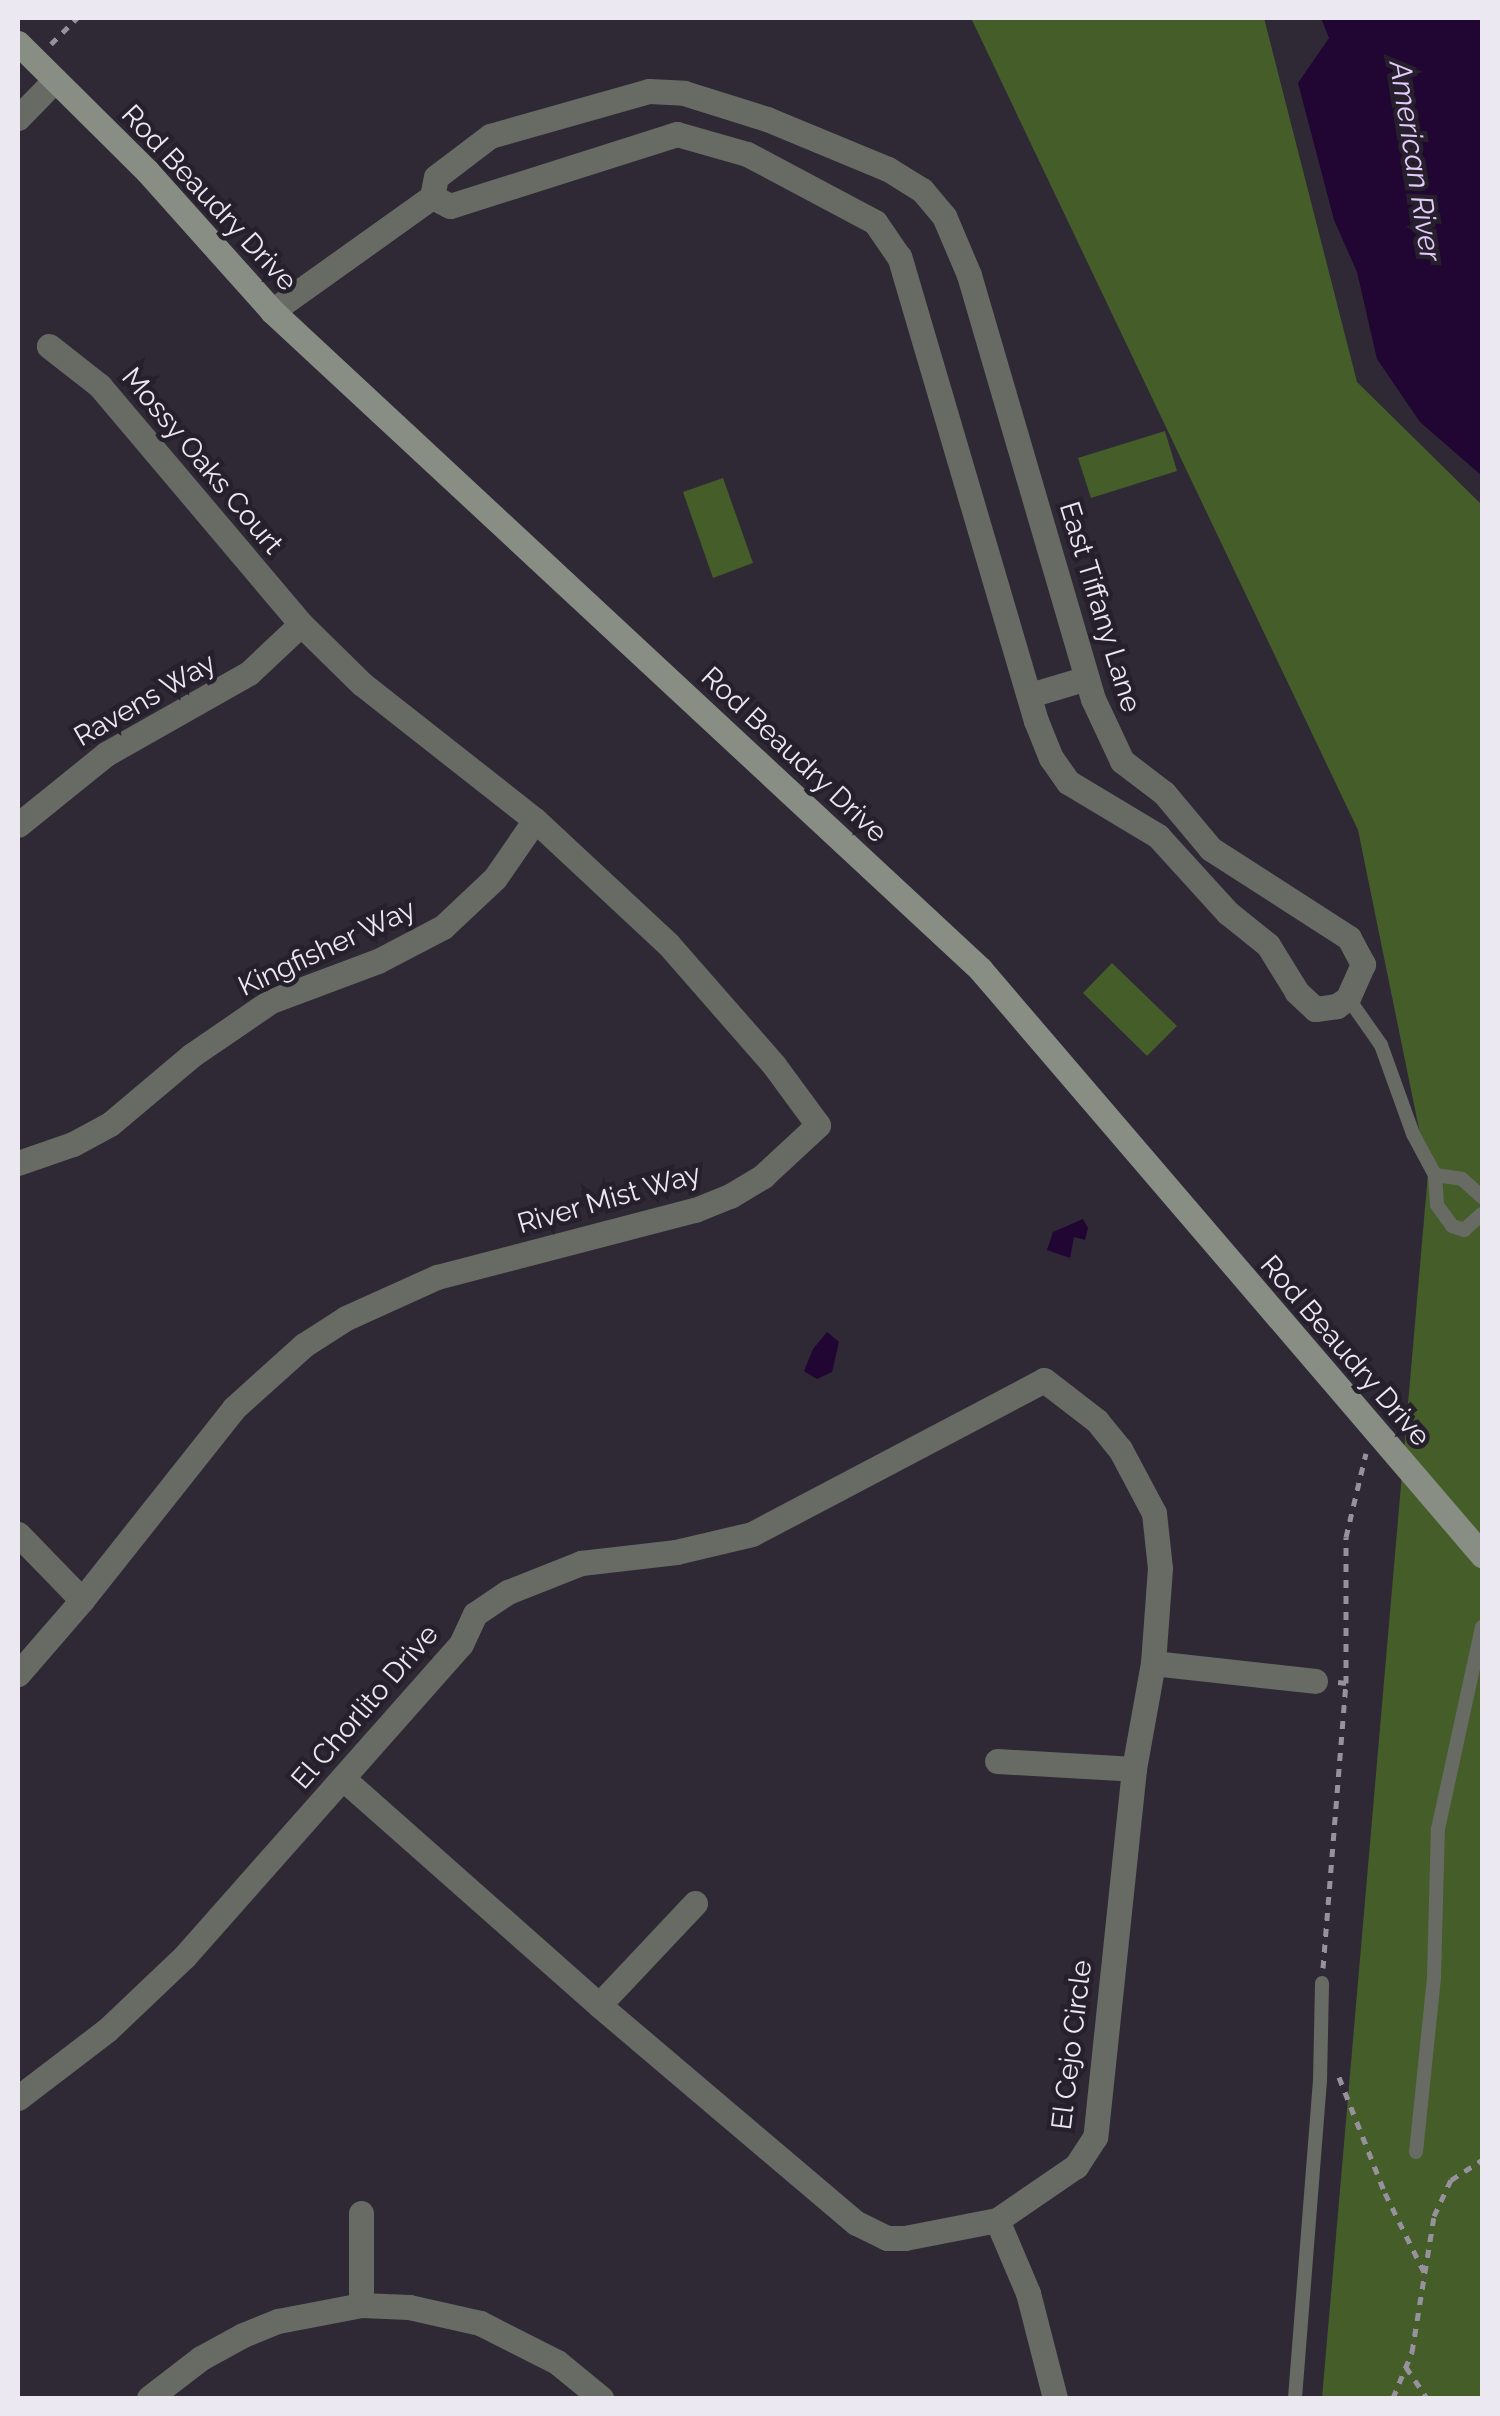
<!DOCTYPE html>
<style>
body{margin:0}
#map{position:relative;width:1500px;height:2416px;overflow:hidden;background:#2f2936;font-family:Raleway,sans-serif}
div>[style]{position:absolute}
.green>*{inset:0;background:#455d29}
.water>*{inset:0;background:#210532}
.path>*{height:5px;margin-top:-2.5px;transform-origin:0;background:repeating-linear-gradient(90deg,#96919c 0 8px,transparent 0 16px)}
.lane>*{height:14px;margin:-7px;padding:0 7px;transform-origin:7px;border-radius:7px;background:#676b64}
.street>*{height:25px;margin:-12.5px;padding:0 12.5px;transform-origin:12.5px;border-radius:12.5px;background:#676b64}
.secondary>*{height:25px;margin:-12.5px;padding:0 12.5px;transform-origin:12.5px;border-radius:12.5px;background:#888e83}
span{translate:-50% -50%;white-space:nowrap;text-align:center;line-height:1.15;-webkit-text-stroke:9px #261f2c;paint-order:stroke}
.street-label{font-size:28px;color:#ece8f1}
.water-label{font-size:30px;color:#e4cbfb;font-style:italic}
.frame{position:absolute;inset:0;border:20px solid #ece8f1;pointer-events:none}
</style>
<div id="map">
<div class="green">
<i style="clip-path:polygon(971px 18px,1264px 18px,1357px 382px,1482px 505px,1482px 2398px,1322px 2398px,1428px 1173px,1358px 830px)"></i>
<i style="clip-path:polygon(1165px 431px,1177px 471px,1091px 498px,1078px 458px)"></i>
<i style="clip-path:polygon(723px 478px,753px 563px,713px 578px,683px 492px)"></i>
<i style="clip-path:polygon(1112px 963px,1177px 1026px,1147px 1056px,1083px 993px)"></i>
</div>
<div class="water">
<i style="clip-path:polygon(1321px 18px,1482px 18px,1482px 476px,1420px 422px,1377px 359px,1357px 272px,1334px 220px,1298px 83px,1329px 38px)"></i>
<i style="clip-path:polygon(1083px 1219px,1088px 1228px,1085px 1240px,1074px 1237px,1070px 1258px,1047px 1250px,1053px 1232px)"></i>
<i style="clip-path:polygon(827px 1332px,839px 1342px,832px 1372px,817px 1379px,804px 1371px,813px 1349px)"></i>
</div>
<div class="path">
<i style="left:51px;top:44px;width:37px;rotate:-45deg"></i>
<i style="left:1346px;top:1683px;width:146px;rotate:-90deg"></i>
<i style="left:1346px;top:1537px;width:86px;rotate:-76.6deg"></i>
<i style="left:1323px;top:1968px;width:286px;rotate:-85.4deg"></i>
<i style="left:1346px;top:1683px;width:8px;rotate:-173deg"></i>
<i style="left:1339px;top:2077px;width:125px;rotate:68.4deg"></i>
<i style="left:1385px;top:2193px;width:90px;rotate:63.7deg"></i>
<i style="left:1406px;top:2367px;width:37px;rotate:56deg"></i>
<i style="left:1393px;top:2398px;width:50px;rotate:-67.6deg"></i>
<i style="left:1412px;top:2352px;width:138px;rotate:-80.8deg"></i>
<i style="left:1434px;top:2216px;width:40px;rotate:-65deg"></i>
<i style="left:1451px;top:2180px;width:37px;rotate:-33deg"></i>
</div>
<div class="lane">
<i style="left:1348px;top:998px;width:57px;rotate:54.9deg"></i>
<i style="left:1381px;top:1045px;width:95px;rotate:70.2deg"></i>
<i style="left:1413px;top:1134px;width:47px;rotate:61.8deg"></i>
<i style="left:1435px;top:1175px;width:30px;rotate:86deg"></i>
<i style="left:1437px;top:1205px;width:26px;rotate:54deg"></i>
<i style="left:1452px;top:1226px;width:13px;rotate:18deg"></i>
<i style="left:1464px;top:1230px;width:24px;rotate:-42deg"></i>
<i style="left:1435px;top:1175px;width:27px;rotate:8deg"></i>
<i style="left:1462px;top:1179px;width:27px;rotate:42deg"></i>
<i style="left:1416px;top:2152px;width:176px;rotate:-84.1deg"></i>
<i style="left:1434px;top:1977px;width:148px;rotate:-88.5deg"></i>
<i style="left:1438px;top:1829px;width:207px;rotate:-77.7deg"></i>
<i style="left:1295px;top:2398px;width:318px;rotate:-85.5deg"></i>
<i style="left:1320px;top:2081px;width:98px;rotate:-88.8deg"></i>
</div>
<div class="street">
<i style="left:18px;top:118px;width:53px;rotate:-45.8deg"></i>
<i style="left:272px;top:311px;width:196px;rotate:-35.5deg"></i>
<i style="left:432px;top:197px;width:20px;rotate:-79deg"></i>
<i style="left:436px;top:177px;width:68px;rotate:-37.2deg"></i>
<i style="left:490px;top:136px;width:165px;rotate:-15.8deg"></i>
<i style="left:649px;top:91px;width:35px;rotate:3deg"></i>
<i style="left:684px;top:93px;width:87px;rotate:17.4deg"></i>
<i style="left:767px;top:119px;width:131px;rotate:22.5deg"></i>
<i style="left:888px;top:169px;width:40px;rotate:32deg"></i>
<i style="left:922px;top:190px;width:34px;rotate:50deg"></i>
<i style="left:944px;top:216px;width:64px;rotate:67deg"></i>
<i style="left:969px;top:275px;width:442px;rotate:73.7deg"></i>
<i style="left:1093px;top:699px;width:68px;rotate:64.9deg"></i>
<i style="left:1122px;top:761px;width:53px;rotate:37.3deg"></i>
<i style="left:1164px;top:793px;width:73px;rotate:50deg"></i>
<i style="left:1211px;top:849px;width:164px;rotate:32.8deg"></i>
<i style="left:1349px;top:938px;width:30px;rotate:62deg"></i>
<i style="left:1363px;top:964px;width:37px;rotate:114deg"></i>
<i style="left:1348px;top:998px;width:14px;rotate:144deg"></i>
<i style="left:1337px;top:1006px;width:22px;rotate:172deg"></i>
<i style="left:1315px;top:1009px;width:25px;rotate:-137deg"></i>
<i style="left:1297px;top:992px;width:55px;rotate:-121.7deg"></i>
<i style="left:1268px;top:945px;width:51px;rotate:-141.3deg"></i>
<i style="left:1228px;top:913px;width:104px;rotate:-132.3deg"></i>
<i style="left:1158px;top:836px;width:105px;rotate:-149deg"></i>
<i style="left:1068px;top:782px;width:29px;rotate:-125deg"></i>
<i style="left:1051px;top:758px;width:40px;rotate:-112deg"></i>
<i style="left:1036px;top:721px;width:484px;rotate:-106.4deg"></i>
<i style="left:899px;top:257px;width:42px;rotate:-124.4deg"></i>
<i style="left:875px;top:222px;width:145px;rotate:-152deg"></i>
<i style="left:747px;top:154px;width:73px;rotate:-164.1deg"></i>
<i style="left:677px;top:134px;width:238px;rotate:162.4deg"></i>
<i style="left:450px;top:206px;width:20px;rotate:-153deg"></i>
<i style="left:1030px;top:695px;width:59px;rotate:-16.6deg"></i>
<i style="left:18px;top:825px;width:113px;rotate:-38.9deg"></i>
<i style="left:106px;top:754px;width:164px;rotate:-29.5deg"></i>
<i style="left:249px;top:673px;width:71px;rotate:-43.3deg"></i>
<i style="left:18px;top:1163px;width:58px;rotate:-19.1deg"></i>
<i style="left:73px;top:1144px;width:42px;rotate:-28.4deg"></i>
<i style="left:110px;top:1124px;width:107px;rotate:-40.1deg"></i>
<i style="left:192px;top:1055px;width:96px;rotate:-34.4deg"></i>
<i style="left:271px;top:1001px;width:114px;rotate:-20.5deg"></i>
<i style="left:378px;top:961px;width:73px;rotate:-27.6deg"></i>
<i style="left:443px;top:927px;width:71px;rotate:-43.3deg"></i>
<i style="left:495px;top:878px;width:70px;rotate:-55.4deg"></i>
<i style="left:18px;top:1534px;width:92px;rotate:45.9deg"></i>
<i style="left:1153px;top:1663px;width:163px;rotate:6.3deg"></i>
<i style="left:18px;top:1674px;width:98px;rotate:-49.1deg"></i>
<i style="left:82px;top:1600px;width:245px;rotate:-51.6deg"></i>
<i style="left:234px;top:1408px;width:94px;rotate:-42deg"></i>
<i style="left:304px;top:1345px;width:50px;rotate:-32.7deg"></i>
<i style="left:346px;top:1318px;width:100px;rotate:-24.3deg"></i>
<i style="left:437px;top:1277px;width:267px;rotate:-14.6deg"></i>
<i style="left:695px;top:1210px;width:38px;rotate:-22deg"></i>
<i style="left:730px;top:1196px;width:39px;rotate:-31deg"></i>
<i style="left:763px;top:1176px;width:75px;rotate:-42.8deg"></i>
<i style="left:818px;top:1125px;width:74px;rotate:-126.3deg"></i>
<i style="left:774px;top:1065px;width:161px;rotate:-131.2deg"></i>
<i style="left:668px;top:944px;width:182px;rotate:-137deg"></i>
<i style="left:535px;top:820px;width:220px;rotate:-141.8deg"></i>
<i style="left:362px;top:684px;width:86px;rotate:-135.5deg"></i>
<i style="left:301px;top:624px;width:312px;rotate:-130.2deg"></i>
<i style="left:100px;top:386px;width:65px;rotate:-141.9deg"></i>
<i style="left:997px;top:1761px;width:137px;rotate:3.3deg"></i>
<i style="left:599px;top:2005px;width:140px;rotate:-46.7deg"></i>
<i style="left:18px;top:2098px;width:112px;rotate:-37.4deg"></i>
<i style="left:107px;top:2030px;width:106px;rotate:-43.5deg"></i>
<i style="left:184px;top:1957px;width:418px;rotate:-48.5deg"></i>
<i style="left:461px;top:1644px;width:33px;rotate:-65deg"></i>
<i style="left:475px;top:1614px;width:40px;rotate:-34deg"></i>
<i style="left:508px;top:1592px;width:79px;rotate:-21.7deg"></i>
<i style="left:581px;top:1563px;width:96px;rotate:-6.6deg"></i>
<i style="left:676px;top:1552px;width:78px;rotate:-13.3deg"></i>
<i style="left:752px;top:1534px;width:330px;rotate:-27.8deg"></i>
<i style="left:1044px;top:1380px;width:67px;rotate:37.7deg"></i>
<i style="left:1097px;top:1421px;width:36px;rotate:51deg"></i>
<i style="left:1120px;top:1449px;width:72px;rotate:62deg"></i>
<i style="left:1154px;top:1513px;width:55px;rotate:83.8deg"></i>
<i style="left:1160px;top:1568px;width:95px;rotate:94.2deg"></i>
<i style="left:1153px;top:1663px;width:108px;rotate:100.2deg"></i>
<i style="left:1134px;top:1769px;width:370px;rotate:96deg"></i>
<i style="left:1095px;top:2137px;width:35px;rotate:123deg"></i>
<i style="left:1076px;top:2166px;width:96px;rotate:145.6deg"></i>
<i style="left:997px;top:2220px;width:94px;rotate:168.9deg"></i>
<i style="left:905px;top:2238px;width:18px;rotate:180deg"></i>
<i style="left:887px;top:2238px;width:34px;rotate:-154deg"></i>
<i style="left:856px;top:2223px;width:337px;rotate:-139.7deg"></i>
<i style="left:599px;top:2005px;width:341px;rotate:-138.5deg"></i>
<i style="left:361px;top:2213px;width:92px;rotate:90deg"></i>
<i style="left:997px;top:2220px;width:79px;rotate:67deg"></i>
<i style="left:1028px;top:2293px;width:108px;rotate:75.6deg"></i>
<i style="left:149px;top:2398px;width:66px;rotate:-37.6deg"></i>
<i style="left:201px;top:2358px;width:48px;rotate:-28.7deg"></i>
<i style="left:243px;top:2335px;width:38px;rotate:-22deg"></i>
<i style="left:278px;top:2321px;width:85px;rotate:-10.9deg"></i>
<i style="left:361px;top:2305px;width:48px;rotate:2.4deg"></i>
<i style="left:409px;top:2307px;width:73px;rotate:12.7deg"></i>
<i style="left:480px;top:2323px;width:86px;rotate:26.9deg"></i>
<i style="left:557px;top:2362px;width:57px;rotate:39.3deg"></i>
</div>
<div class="secondary">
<i style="left:18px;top:43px;width:182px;rotate:44.8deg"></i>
<i style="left:147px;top:171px;width:188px;rotate:48.2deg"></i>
<i style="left:272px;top:311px;width:967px;rotate:42.9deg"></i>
<i style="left:980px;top:969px;width:772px;rotate:49.41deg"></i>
</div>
<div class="street-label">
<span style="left:209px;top:198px;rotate:47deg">Rod Beaudry Drive</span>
<span style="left:202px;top:461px;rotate:50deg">Mossy Oaks Court</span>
<span style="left:1100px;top:607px;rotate:73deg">East Tiffany Lane</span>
<span style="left:145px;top:700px;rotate:-30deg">Ravens Way</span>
<span style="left:794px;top:755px;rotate:43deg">Rod Beaudry Drive</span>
<span style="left:327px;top:948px;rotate:-25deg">Kingfisher Way</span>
<span style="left:609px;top:1199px;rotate:-16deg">River Mist Way</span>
<span style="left:1345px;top:1351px;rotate:49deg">Rod Beaudry Drive</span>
<span style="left:365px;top:1707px;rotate:-49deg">El Chorlito Drive</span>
<span style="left:1072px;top:2045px;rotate:-83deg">El Cejo Circle</span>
</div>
<div class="water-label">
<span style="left:1415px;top:161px;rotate:81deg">American River</span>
</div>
<div class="frame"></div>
</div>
